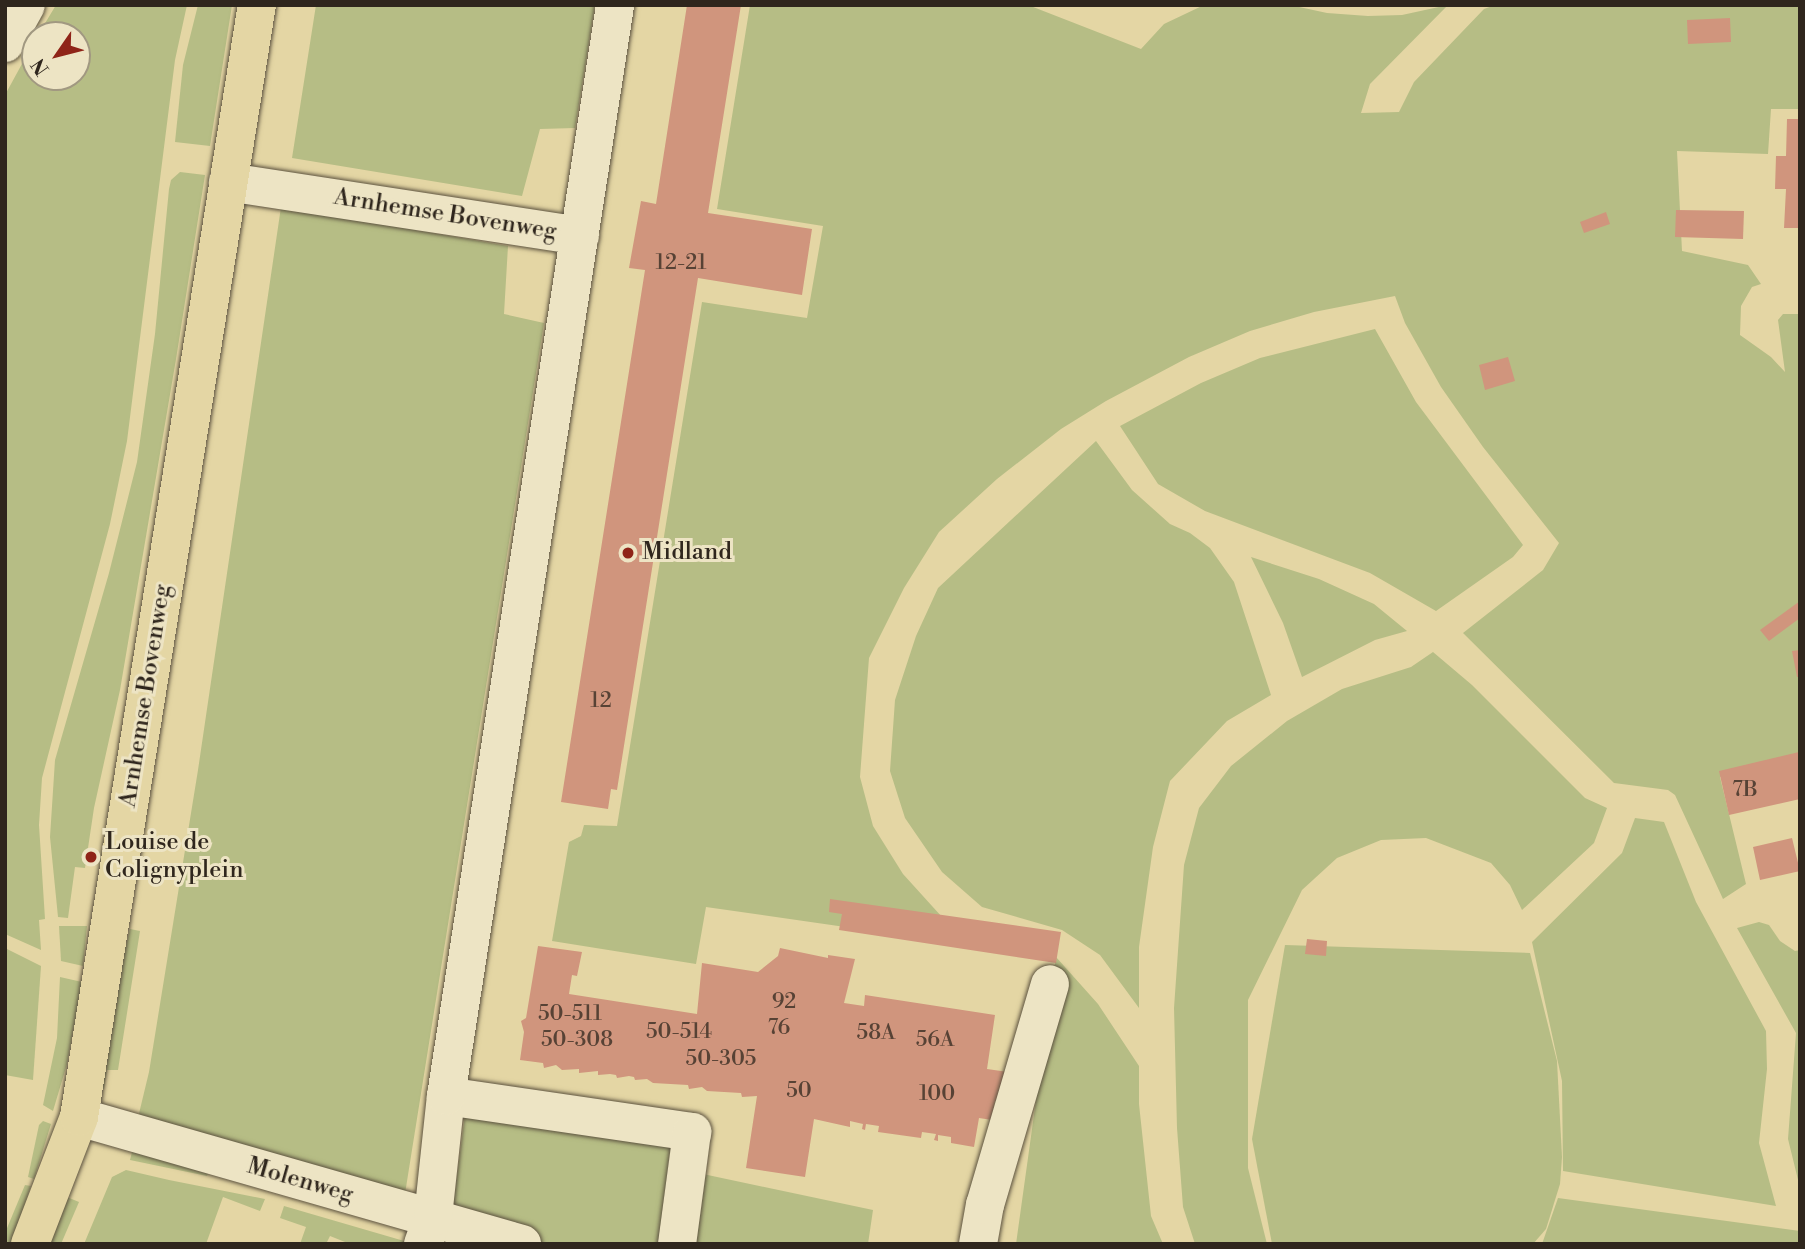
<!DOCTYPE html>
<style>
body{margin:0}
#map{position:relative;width:1805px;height:1249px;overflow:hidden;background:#e4d6a4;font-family:"Libre Bodoni",serif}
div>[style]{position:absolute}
.green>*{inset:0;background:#b6bd85}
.building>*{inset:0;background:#d0957d}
.roads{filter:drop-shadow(0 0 2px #5c523f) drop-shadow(0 0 2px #5c523f)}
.minor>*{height:38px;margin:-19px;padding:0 19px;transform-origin:19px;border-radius:19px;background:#ede4c4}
.major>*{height:38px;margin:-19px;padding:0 19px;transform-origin:19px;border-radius:19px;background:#e4d6a4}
.dots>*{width:19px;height:19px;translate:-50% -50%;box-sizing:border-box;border:4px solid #ede4c4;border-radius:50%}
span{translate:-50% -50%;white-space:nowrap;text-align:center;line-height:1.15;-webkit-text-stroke:6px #ede4c4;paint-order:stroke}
.number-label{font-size:21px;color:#574235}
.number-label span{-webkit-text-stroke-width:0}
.street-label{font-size:24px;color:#2f261d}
.poi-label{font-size:24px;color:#2f261d}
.left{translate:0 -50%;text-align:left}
.frame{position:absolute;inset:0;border:7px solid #2f261d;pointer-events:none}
.north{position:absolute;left:21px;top:21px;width:70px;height:70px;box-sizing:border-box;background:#ede4c4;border:2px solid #a19881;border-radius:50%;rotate:235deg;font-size:19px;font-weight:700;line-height:28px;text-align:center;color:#2f261d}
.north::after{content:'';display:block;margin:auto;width:24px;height:32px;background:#8f2418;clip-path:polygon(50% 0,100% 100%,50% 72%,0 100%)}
</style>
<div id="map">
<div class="green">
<i style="clip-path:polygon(56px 5px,187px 5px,175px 60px,127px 441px,110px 524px,42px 778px,39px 825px,45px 919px,39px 920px,41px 950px,5px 934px,5px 95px,35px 40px,35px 77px,77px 77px,77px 35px,38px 35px)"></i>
<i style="clip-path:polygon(198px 5px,232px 5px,210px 146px,175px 142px,183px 65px)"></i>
<i style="clip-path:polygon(316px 5px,595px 5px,575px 128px,540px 129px,522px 196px,292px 158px)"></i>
<i style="clip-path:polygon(750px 5px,1028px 5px,1141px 49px,1164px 24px,1204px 5px,1290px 5px,1327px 13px,1368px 16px,1402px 15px,1448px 5px,1370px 84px,1361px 113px,1399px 112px,1414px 82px,1484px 9px,1495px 5px,1800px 5px,1800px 109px,1771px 109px,1768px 154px,1677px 151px,1682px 251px,1748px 265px,1761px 284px,1752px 287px,1741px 306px,1740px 335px,1771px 357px,1785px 372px,1778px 320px,1783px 314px,1800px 314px,1800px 759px,1720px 777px,1746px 884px,1723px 899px,1675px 795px,1668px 790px,1614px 783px,1463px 633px,1543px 570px,1559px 543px,1483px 447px,1441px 387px,1405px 323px,1395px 296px,1314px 312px,1250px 331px,1189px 357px,1106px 401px,1061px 429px,997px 479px,939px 532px,904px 588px,869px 658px,860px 777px,873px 826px,903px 874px,942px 917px,984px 947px,706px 907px,696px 964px,552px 941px,569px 842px,581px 836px,584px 825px,617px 826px,702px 302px,807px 318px,823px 226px,717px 209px)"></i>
<i style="clip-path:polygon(180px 172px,205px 175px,176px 359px,120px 690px,94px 808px,85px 868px,75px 867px,68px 918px,58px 917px,50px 837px,55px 760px,109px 573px,137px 462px,155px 334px,169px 189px,171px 180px)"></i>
<i style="clip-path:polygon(281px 207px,508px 246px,504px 314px,544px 323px,404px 1200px,136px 1126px,149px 1072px,198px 770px)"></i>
<i style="clip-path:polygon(1375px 329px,1416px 402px,1523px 545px,1513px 557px,1436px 611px,1370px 573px,1205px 511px,1158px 484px,1120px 426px,1201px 383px,1260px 358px)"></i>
<i style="clip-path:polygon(1096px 441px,1132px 490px,1170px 524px,1190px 533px,1210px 548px,1234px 582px,1271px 695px,1227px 721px,1170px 781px,1153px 847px,1139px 947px,1139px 1008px,1100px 955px,1062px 930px,982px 907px,942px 872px,905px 818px,890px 771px,895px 700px,916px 636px,938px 588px)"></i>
<i style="clip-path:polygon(1251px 557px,1319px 579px,1374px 604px,1407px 631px,1375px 640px,1302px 677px,1283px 623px)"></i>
<i style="clip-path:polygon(1433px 652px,1472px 685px,1585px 798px,1607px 808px,1594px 843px,1522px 910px,1510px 885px,1491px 863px,1426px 838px,1381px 840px,1337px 858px,1302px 890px,1248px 1000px,1248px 1168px,1267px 1244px,1195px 1244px,1183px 1207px,1177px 1128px,1174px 1008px,1184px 865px,1199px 808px,1231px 766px,1287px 721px,1342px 689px,1411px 667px)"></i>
<i style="clip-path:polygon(1635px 818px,1664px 822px,1696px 902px,1766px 1031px,1767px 1069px,1759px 1143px,1776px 1206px,1563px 1171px,1562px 1081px,1532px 942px,1622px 853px)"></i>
<i style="clip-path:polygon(1759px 922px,1769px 925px,1780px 941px,1795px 951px,1800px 950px,1800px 1188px,1788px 1139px,1796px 1033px,1737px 928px)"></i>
<i style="clip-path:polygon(59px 926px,87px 926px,83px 966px,61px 961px)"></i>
<i style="clip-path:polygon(130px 929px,140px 931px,118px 1070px,107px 1070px,104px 1089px,98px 1088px,112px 1001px)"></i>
<i style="clip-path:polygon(1285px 945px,1530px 953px,1557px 1061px,1562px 1157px,1560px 1184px,1546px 1229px,1533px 1244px,1272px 1244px,1252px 1139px)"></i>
<i style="clip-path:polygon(5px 948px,41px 966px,33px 1080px,5px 1075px)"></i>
<i style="clip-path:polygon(1056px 957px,1098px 1004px,1139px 1066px,1139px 1104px,1151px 1216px,1163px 1244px,1016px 1244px)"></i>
<i style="clip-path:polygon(60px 977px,82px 982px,67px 1064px,53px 1111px,43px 1105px,57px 1038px)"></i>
<i style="clip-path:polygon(465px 1115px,672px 1145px,658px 1244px,538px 1244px,452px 1214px)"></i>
<i style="clip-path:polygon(43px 1121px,51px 1124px,34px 1179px,28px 1177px,39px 1125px)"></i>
<i style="clip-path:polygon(133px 1148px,209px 1172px,207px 1176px,130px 1160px)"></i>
<i style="clip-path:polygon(126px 1170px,169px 1180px,265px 1199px,260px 1211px,223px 1197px,206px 1244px,84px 1244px,112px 1177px)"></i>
<i style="clip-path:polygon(703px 1174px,873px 1210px,868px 1244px,695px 1244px)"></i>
<i style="clip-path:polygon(25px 1185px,31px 1186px,11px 1244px,5px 1244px,5px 1233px)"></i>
<i style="clip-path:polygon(62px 1195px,79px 1202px,61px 1244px,45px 1244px)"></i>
<i style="clip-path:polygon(1558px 1198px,1800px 1231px,1800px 1244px,1542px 1244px)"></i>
<i style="clip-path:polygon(284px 1206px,411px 1243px,350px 1244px,330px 1236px,326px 1244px,300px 1244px,306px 1227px,280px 1218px)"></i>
</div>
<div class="building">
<i style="clip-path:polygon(687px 5px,741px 5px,708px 213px,812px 229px,802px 295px,698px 278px,617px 790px,611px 789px,608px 809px,561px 802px,645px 270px,629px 268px,641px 201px,656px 204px)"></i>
<i style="clip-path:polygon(1730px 18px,1731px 42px,1688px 44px,1687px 20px)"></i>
<i style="clip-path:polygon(1787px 119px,1800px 119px,1800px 228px,1784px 228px,1786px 189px,1775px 189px,1776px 156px,1786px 156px)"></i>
<i style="clip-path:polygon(1676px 210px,1744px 211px,1743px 239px,1675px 237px)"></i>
<i style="clip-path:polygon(1606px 212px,1610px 224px,1584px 233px,1580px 222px)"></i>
<i style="clip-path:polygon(1508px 357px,1515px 381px,1485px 390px,1479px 365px)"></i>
<i style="clip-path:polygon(1800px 601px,1800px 618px,1769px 641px,1760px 630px)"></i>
<i style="clip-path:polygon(1800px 650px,1800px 677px,1797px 677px,1792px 651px)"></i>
<i style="clip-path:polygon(1799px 752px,1800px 799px,1729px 815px,1719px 771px)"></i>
<i style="clip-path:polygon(1792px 838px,1800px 871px,1760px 880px,1753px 847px)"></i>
<i style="clip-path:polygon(830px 899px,1061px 932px,1056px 963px,839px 930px,842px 914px,829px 912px)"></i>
<i style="clip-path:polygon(1307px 939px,1327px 941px,1326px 956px,1305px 954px)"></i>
<i style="clip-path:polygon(538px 946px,582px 952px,577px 976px,572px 975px,569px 994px,697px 1014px,702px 963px,758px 972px,778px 956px,780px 948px,828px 958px,828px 955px,855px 959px,844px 1003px,864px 1006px,865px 995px,995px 1015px,987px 1069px,1008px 1072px,1004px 1095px,995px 1101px,992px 1120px,979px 1118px,974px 1147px,951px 1143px,951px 1137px,938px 1135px,938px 1141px,934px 1140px,936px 1134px,922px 1132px,921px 1138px,878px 1132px,879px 1126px,866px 1124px,865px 1130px,862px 1129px,863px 1124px,850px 1121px,850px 1127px,814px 1119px,805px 1177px,746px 1168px,757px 1096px,742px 1097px,741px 1093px,707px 1091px,702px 1087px,689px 1089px,688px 1085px,653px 1083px,647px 1079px,635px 1080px,634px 1077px,629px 1076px,617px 1078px,616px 1075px,610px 1074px,598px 1075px,598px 1071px,579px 1073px,579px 1069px,562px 1070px,556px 1065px,544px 1068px,543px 1063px,520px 1060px,524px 1032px,521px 1021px,526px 1018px)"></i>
</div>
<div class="roads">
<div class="minor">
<i style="left:5px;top:43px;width:43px;rotate:-61.1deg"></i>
<i style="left:228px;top:182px;width:356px;rotate:8.7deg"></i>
<i style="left:446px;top:1096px;width:249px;rotate:8.3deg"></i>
<i style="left:692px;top:1132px;width:113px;rotate:97.6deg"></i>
<i style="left:79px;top:1117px;width:461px;rotate:16deg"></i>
<i style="left:423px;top:1244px;width:29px;rotate:-70deg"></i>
<i style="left:433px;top:1217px;width:122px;rotate:-83.9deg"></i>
<i style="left:446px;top:1096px;width:1104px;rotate:-81.19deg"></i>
<i style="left:978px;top:1244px;width:40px;rotate:-80deg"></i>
<i style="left:985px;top:1205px;width:230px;rotate:-73.6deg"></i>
</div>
<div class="major">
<i style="left:30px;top:1244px;width:136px;rotate:-68.9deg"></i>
<i style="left:79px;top:1117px;width:1126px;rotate:-80.91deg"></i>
</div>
</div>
<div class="dots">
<i style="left:628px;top:553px;background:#8f2418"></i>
<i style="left:91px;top:857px;background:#8f2418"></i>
</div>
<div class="number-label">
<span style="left:681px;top:263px">12-21</span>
<span style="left:601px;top:701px">12</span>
<span style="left:1745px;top:790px">7B</span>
<span style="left:784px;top:1002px">92</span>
<span style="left:570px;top:1014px">50-511</span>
<span style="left:779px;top:1028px">76</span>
<span style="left:679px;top:1032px">50-514</span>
<span style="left:876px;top:1033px">58A</span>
<span style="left:577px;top:1040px">50-308</span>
<span style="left:935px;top:1040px">56A</span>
<span style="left:721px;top:1059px">50-305</span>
<span style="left:799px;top:1091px">50</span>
<span style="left:937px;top:1094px">100</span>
</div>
<div class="street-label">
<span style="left:445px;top:215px;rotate:9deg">Arnhemse Bovenweg</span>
<span style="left:146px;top:696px;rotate:-81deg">Arnhemse Bovenweg</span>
<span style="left:300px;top:1181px;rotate:16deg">Molenweg</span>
</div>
<div class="poi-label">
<span class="left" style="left:642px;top:553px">Midland</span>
<span class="left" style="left:105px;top:857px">Louise de<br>Colignyplein</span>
</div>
<div class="frame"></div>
<div class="north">N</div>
</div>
